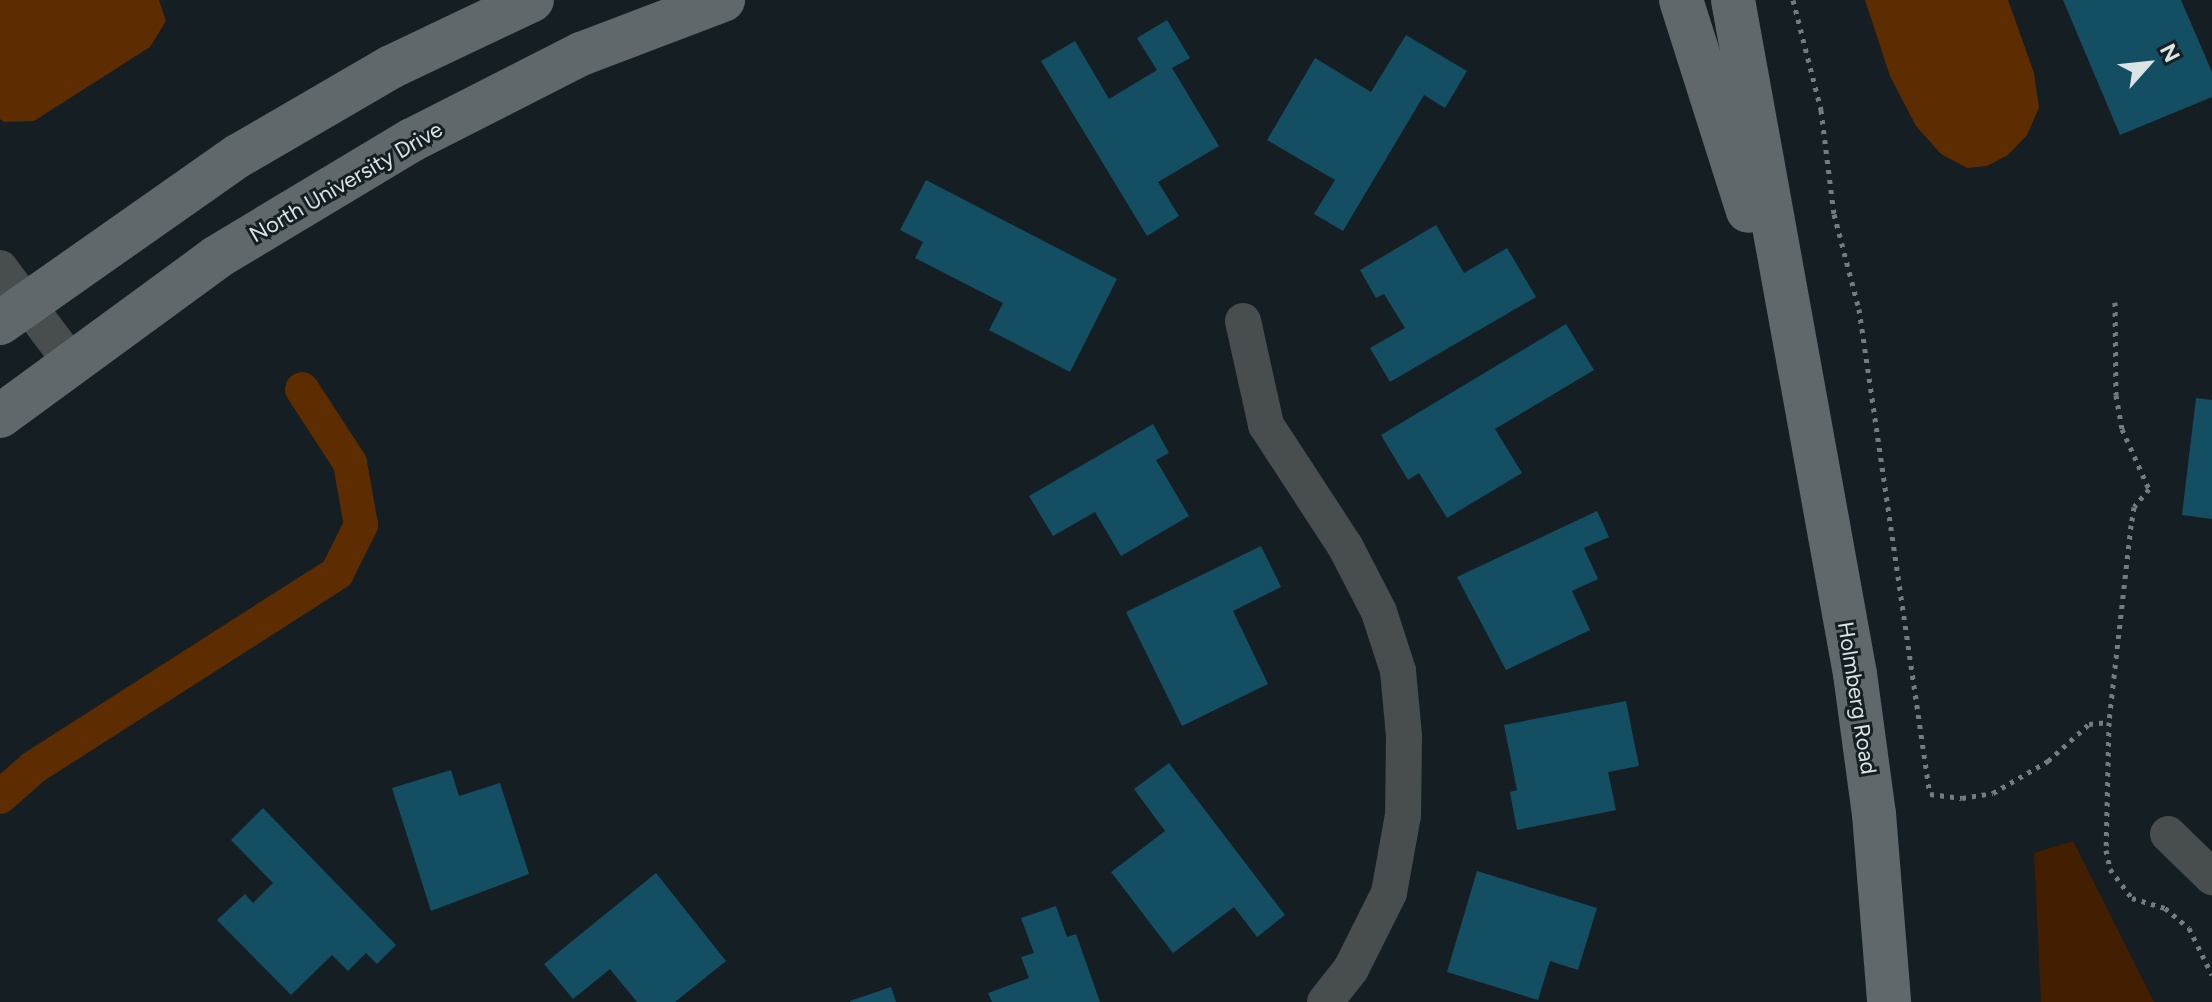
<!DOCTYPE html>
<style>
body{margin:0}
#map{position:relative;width:2212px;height:1002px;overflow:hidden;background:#151f23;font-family:Figtree,sans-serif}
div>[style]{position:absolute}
.green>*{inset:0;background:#441e01}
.water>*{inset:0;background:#5e2c01}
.canal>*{height:34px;margin:-17px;padding:0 17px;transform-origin:17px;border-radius:17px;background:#5e2c01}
.building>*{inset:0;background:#144e62}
.path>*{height:5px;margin-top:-2.5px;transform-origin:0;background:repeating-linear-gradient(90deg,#737c7f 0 4px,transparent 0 10px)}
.street>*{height:36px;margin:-18px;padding:0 18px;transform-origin:18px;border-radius:18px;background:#484d4f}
.secondary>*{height:44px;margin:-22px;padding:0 22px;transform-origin:22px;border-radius:22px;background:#60686b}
span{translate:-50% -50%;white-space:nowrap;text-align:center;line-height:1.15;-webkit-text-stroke:6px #151f23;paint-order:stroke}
.street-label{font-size:22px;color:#dce3e5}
.north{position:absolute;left:2108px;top:24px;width:80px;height:80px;-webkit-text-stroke:6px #151f23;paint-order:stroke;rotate:63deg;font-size:22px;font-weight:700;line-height:32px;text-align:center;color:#dce3e5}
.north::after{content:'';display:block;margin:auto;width:28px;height:36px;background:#dce3e5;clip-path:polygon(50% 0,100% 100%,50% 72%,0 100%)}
</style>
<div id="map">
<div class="green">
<i style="clip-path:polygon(2073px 841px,2154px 1002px,2041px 1002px,2034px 853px)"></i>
</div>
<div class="water">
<i style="clip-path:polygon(0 0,159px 0,166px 21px,150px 47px,34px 121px,4px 122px,0 119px)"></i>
<i style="clip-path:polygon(1865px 0,2008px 0,2034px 73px,2039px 108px,2027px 135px,2008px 155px,1987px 166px,1967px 168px,1941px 154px,1916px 126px,1890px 76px)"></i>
</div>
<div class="canal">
<i style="left:0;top:797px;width:45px;rotate:-41.4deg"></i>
<i style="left:34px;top:767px;width:360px;rotate:-32.6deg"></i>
<i style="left:337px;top:573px;width:54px;rotate:-63.4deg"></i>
<i style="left:361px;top:525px;width:63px;rotate:-100.1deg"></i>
<i style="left:350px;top:463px;width:88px;rotate:-123deg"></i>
</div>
<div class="building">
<i style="clip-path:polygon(2063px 0,2181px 0,2212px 72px,2212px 97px,2120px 135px)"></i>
<i style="clip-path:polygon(1167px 20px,1190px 58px,1172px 68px,1219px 146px,1158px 182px,1179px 216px,1147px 236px,1041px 61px,1075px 41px,1109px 99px,1157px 70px,1137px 38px)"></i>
<i style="clip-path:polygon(1406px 35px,1467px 71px,1445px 108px,1424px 95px,1343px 231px,1314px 214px,1335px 180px,1267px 140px,1315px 58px,1371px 92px)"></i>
<i style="clip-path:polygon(926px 180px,1117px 279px,1070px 372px,989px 330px,1003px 303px,915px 258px,923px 242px,900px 230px)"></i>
<i style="clip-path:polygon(1436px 225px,1464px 273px,1507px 248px,1536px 297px,1390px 382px,1370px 348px,1405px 328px,1384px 294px,1376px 298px,1360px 270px)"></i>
<i style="clip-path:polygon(1566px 324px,1594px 370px,1495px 429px,1522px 473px,1447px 518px,1419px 473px,1408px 480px,1381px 435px)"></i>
<i style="clip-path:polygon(2196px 398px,2212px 400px,2212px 519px,2182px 515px)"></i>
<i style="clip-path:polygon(1153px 424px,1169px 453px,1156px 460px,1189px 516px,1121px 556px,1095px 512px,1053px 536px,1029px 496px)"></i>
<i style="clip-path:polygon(1597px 511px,1609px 537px,1584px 548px,1598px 579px,1572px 591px,1590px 630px,1506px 670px,1457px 577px)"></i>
<i style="clip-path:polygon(1261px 546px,1281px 587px,1233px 611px,1268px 684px,1182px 726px,1126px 612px)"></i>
<i style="clip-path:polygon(1626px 701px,1639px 766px,1608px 772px,1616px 810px,1517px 830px,1510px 792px,1517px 790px,1504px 725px)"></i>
<i style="clip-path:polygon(1169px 763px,1285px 915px,1257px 937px,1234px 907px,1173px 953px,1111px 872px,1165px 831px,1134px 789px)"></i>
<i style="clip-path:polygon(451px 770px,459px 796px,500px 783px,529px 874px,431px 911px,392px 788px)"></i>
<i style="clip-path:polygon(263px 808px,396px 945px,377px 964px,366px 953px,348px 971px,332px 955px,291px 995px,217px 920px,245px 894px,253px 903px,273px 883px,231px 840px)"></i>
<i style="clip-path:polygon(1477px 871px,1597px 908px,1578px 970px,1550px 961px,1538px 1000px,1447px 972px)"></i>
<i style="clip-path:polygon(656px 873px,726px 961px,675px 1002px,637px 1002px,610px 969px,573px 999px,544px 964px)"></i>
<i style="clip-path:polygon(1056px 906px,1067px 937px,1076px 934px,1100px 1002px,992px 1002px,988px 993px,1029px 978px,1021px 957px,1034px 953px,1021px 918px)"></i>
<i style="clip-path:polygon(891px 987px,896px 1002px,850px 1002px,850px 1001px)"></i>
</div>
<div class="path">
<i style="left:1793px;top:0;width:114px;rotate:75.7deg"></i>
<i style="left:1821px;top:110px;width:105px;rotate:82.9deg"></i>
<i style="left:1834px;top:214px;width:98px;rotate:75.3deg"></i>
<i style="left:1859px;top:309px;width:490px;rotate:81.7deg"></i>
<i style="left:1930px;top:794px;width:32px;rotate:7deg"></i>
<i style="left:1962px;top:798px;width:31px;rotate:-9deg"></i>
<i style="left:1993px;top:793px;width:64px;rotate:-30.2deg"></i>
<i style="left:2048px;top:761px;width:55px;rotate:-42.1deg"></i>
<i style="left:2089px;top:724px;width:20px;rotate:-6deg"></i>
<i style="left:2115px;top:302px;width:93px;rotate:89.4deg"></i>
<i style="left:2116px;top:395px;width:35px;rotate:80deg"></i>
<i style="left:2122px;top:429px;width:66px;rotate:65.8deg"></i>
<i style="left:2149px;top:489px;width:23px;rotate:130deg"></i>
<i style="left:2134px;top:507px;width:18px;rotate:99deg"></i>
<i style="left:2131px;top:525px;width:198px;rotate:96.4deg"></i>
<i style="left:2109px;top:722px;width:128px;rotate:91.3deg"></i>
<i style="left:2106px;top:850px;width:19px;rotate:78deg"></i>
<i style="left:2110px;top:869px;width:36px;rotate:53deg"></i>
<i style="left:2132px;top:898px;width:34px;rotate:17deg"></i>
<i style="left:2165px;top:908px;width:31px;rotate:40deg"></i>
<i style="left:2189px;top:928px;width:52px;rotate:63.9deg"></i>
</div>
<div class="street">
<i style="left:0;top:268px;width:116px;rotate:53deg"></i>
<i style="left:1243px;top:321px;width:107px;rotate:77.5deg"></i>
<i style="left:1266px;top:425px;width:145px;rotate:56.9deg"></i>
<i style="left:1345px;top:546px;width:74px;rotate:62.7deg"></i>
<i style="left:1379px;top:612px;width:62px;rotate:72.1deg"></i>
<i style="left:1398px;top:671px;width:65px;rotate:84.7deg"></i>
<i style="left:1404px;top:736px;width:79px;rotate:90.7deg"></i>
<i style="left:1403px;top:815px;width:79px;rotate:100.2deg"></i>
<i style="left:1389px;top:893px;width:85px;rotate:116.6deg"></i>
<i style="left:1351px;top:969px;width:42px;rotate:128.2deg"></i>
<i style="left:2168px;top:834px;width:62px;rotate:44.3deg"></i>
</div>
<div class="secondary">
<i style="left:1681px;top:0;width:221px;rotate:72.4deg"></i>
<i style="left:1733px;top:0;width:685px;rotate:79.74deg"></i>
<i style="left:1855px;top:674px;width:141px;rotate:82.3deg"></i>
<i style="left:1874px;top:814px;width:189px;rotate:85.4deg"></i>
<i style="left:0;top:323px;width:291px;rotate:-35.1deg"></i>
<i style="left:238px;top:156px;width:177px;rotate:-30.2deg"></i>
<i style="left:391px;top:67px;width:156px;rotate:-25.4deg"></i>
<i style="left:0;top:416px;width:269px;rotate:-36.2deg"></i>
<i style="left:217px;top:257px;width:227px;rotate:-31deg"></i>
<i style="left:412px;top:140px;width:190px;rotate:-27deg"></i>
<i style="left:581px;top:54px;width:152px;rotate:-20.8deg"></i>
</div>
<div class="street-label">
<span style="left:346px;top:182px;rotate:-30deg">North University Drive</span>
<span style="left:1857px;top:698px;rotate:81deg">Holmberg Road</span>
</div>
<div class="north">N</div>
</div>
